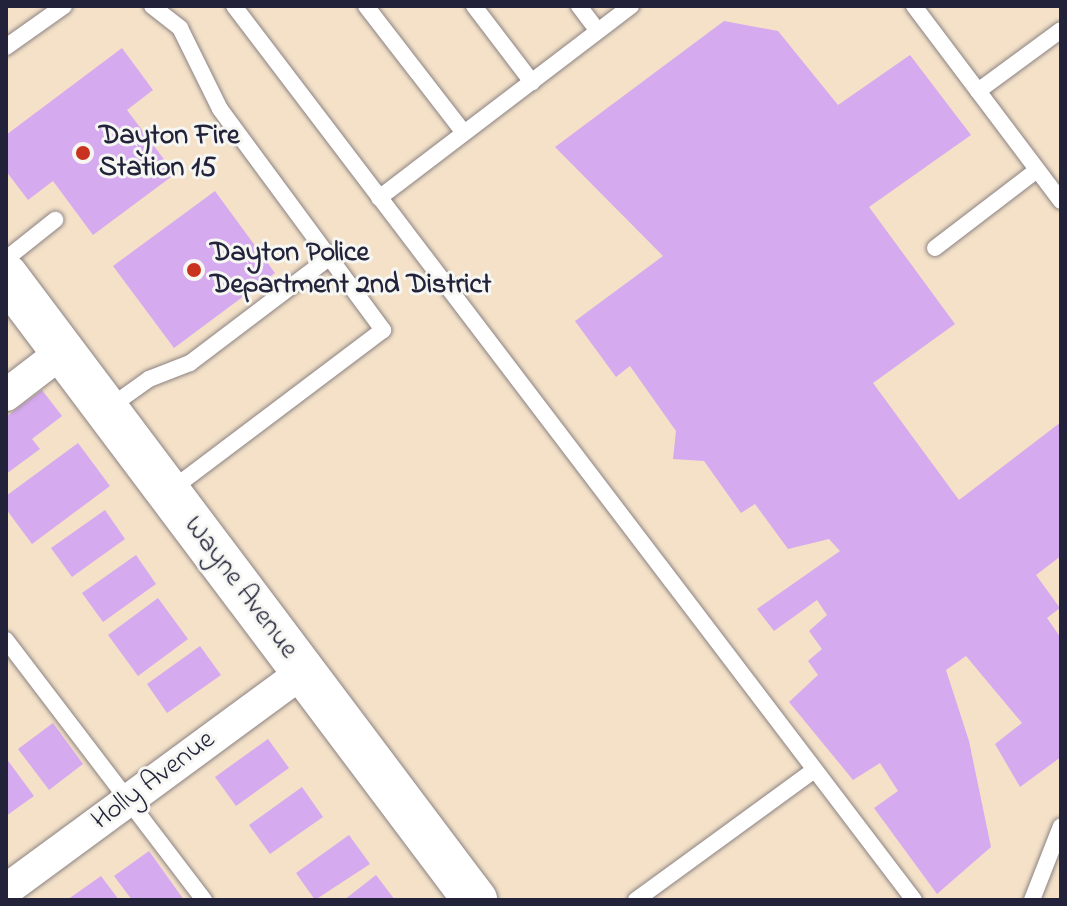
<!DOCTYPE html>
<style>
body{margin:0}
#map{position:relative;width:1067px;height:906px;overflow:hidden;background:#f4e1c8;font-family:"Indie Flower",sans-serif}
div>[style]{position:absolute}
.building>*{inset:0;background:#d6aaee}
.roads{filter:drop-shadow(0 0 2px #8b8282) drop-shadow(0 0 2px #8b8282)}
.service>*{height:16px;margin:-8px;padding:0 8px;transform-origin:8px;border-radius:8px;background:#fff}
.minor>*{height:32px;margin:-16px;padding:0 16px;transform-origin:16px;border-radius:16px;background:#fff}
.secondary>*{height:44px;margin:-22px;padding:0 22px;transform-origin:22px;border-radius:22px;background:#fff}
.dots>*{width:22px;height:22px;translate:-50% -50%;box-sizing:border-box;border:4px solid #f6f6f2;border-radius:50%}
span{translate:-50% -50%;white-space:nowrap;text-align:center;line-height:1.15;-webkit-text-stroke:6px #f6f6f2;paint-order:stroke}
.poi-label{font-size:28px;color:#22223b;font-weight:700}
.left{translate:0 -50%;text-align:left}
.street-label{font-size:28px;color:#22223b}
.frame{position:absolute;inset:0;border:8px solid #22223b;pointer-events:none}
</style>
<div id="map">
<div class="building">
<i style="clip-path:polygon(724px 21px,778px 31px,838px 105px,910px 55px,971px 135px,869px 207px,955px 324px,873px 383px,959px 500px,1061px 422px,1061px 556px,1036px 575px,1060px 608px,1047px 618px,1061px 638px,1061px 757px,1020px 787px,995px 744px,1022px 723px,966px 656px,946px 670px,969px 741px,991px 847px,937px 894px,874px 808px,898px 791px,880px 763px,853px 780px,789px 702px,818px 675px,808px 661px,822px 649px,809px 631px,827px 615px,817px 600px,774px 631px,757px 609px,840px 551px,829px 539px,788px 549px,755px 504px,741px 513px,704px 461px,673px 459px,676px 431px,630px 366px,616px 377px,575px 321px,663px 256px,555px 147px)"></i>
<i style="clip-path:polygon(122px 48px,153px 90px,127px 110px,175px 174px,93px 235px,53px 181px,28px 200px,6px 171px,6px 135px)"></i>
<i style="clip-path:polygon(215px 191px,275px 273px,174px 348px,113px 266px)"></i>
<i style="clip-path:polygon(42px 390px,62px 416px,32px 439px,40px 449px,6px 474px,6px 417px)"></i>
<i style="clip-path:polygon(78px 443px,110px 486px,32px 544px,6px 509px,6px 496px)"></i>
<i style="clip-path:polygon(105px 510px,125px 539px,72px 577px,51px 548px)"></i>
<i style="clip-path:polygon(136px 555px,156px 584px,103px 622px,82px 593px)"></i>
<i style="clip-path:polygon(158px 598px,188px 639px,138px 676px,108px 635px)"></i>
<i style="clip-path:polygon(200px 646px,221px 675px,167px 713px,147px 684px)"></i>
<i style="clip-path:polygon(53px 723px,83px 764px,49px 790px,18px 749px)"></i>
<i style="clip-path:polygon(268px 739px,289px 768px,236px 806px,215px 777px)"></i>
<i style="clip-path:polygon(6px 758px,34px 796px,6px 816px)"></i>
<i style="clip-path:polygon(302px 787px,323px 817px,270px 854px,249px 825px)"></i>
<i style="clip-path:polygon(349px 835px,370px 864px,315px 900px,296px 873px)"></i>
<i style="clip-path:polygon(149px 851px,184px 900px,132px 900px,114px 876px)"></i>
<i style="clip-path:polygon(376px 875px,395px 900px,344px 900px)"></i>
<i style="clip-path:polygon(101px 876px,119px 900px,67px 900px)"></i>
</div>
<div class="roads">
<div class="service">
<i style="left:152px;top:6px;width:36px;rotate:38deg"></i>
<i style="left:180px;top:28px;width:90px;rotate:63.7deg"></i>
<i style="left:220px;top:109px;width:275px;rotate:53.6deg"></i>
<i style="left:383px;top:330px;width:268px;rotate:143deg"></i>
<i style="left:234px;top:6px;width:1123px;rotate:52.74deg"></i>
<i style="left:366px;top:6px;width:160px;rotate:52.3deg"></i>
<i style="left:474px;top:6px;width:96px;rotate:52.7deg"></i>
<i style="left:579px;top:6px;width:31px;rotate:53deg"></i>
<i style="left:914px;top:6px;width:244px;rotate:53deg"></i>
<i style="left:6px;top:47px;width:71px;rotate:-35.3deg"></i>
<i style="left:978px;top:91px;width:103px;rotate:-36.3deg"></i>
<i style="left:379px;top:198px;width:317px;rotate:-37.3deg"></i>
<i style="left:935px;top:248px;width:128px;rotate:-37.4deg"></i>
<i style="left:6px;top:259px;width:63px;rotate:-38.5deg"></i>
<i style="left:107px;top:409px;width:52px;rotate:-35.5deg"></i>
<i style="left:149px;top:379px;width:44px;rotate:-21.3deg"></i>
<i style="left:190px;top:363px;width:174px;rotate:-37.1deg"></i>
<i style="left:6px;top:640px;width:327px;rotate:52.7deg"></i>
<i style="left:636px;top:900px;width:219px;rotate:-36.1deg"></i>
<i style="left:1032px;top:900px;width:79px;rotate:-68.6deg"></i>
</div>
<div class="minor">
<i style="left:6px;top:395px;width:71px;rotate:-37.5deg"></i>
<i style="left:6px;top:890px;width:368px;rotate:-36.3deg"></i>
</div>
<div class="secondary">
<i style="left:6px;top:276px;width:781px;rotate:53.07deg"></i>
</div>
</div>
<div class="dots">
<i style="left:83px;top:153px;background:#c8321e"></i>
<i style="left:194px;top:270px;background:#c8321e"></i>
</div>
<div class="poi-label">
<span class="left" style="left:99px;top:153px">Dayton Fire<br>Station 15</span>
<span class="left" style="left:210px;top:270px">Dayton Police<br>Department 2nd District</span>
</div>
<div class="street-label">
<span style="left:240px;top:588px;rotate:53deg">Wayne Avenue</span>
<span style="left:154px;top:781px;rotate:-37deg">Holly Avenue</span>
</div>
<div class="frame"></div>
</div>
